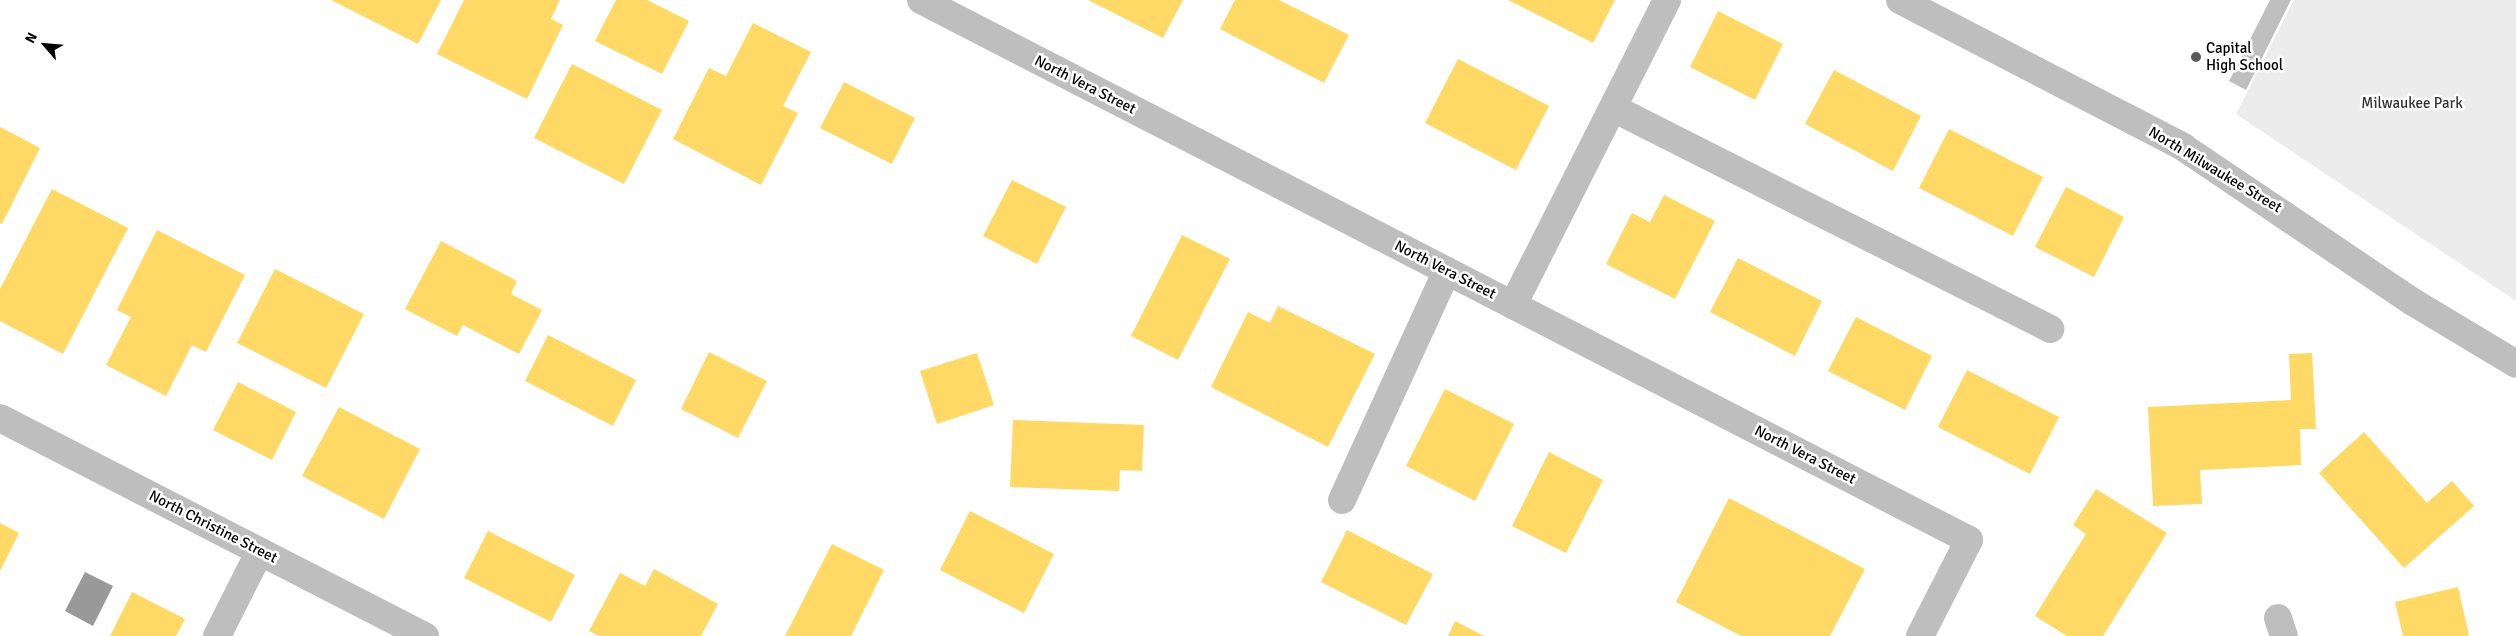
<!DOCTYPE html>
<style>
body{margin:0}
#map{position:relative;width:2516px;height:636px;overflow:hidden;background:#fff;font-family:Signika,sans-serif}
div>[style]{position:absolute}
.green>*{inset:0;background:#ececec}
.water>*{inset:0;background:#bfbfbf}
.homes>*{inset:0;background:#ffd966}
.industry>*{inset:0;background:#999}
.minor>*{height:28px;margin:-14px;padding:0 14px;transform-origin:14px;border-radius:14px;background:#bebebe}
.dots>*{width:14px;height:14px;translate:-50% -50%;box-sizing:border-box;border:2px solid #fff;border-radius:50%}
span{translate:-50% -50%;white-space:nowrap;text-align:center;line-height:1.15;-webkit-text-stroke:5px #fff;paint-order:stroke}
.poi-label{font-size:15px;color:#000}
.left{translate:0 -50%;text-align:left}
.street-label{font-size:15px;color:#000}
.park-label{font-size:15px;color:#333}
.north{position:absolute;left:20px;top:20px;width:50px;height:50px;-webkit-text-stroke:4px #fff;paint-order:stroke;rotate:297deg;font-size:14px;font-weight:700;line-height:20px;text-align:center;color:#000}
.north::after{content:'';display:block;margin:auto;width:18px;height:22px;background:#000;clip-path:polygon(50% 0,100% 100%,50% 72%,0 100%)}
</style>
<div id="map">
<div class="green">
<i style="clip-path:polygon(2294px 0,2516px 0,2516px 301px,2236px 114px)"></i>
</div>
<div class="water">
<i style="clip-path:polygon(2270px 0,2291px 0,2246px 90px,2229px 81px)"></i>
</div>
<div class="homes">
<i style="clip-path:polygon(331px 0,441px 0,418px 44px)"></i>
<i style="clip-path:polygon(464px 0,560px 0,551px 19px,563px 25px,527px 99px,437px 54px)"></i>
<i style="clip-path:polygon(616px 0,647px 0,689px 21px,662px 74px,595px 41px)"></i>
<i style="clip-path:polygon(1088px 0,1183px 0,1163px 38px)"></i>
<i style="clip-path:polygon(1235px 0,1279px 0,1349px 35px,1324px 83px,1220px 29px)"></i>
<i style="clip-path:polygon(1508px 0,1615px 0,1593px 43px)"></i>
<i style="clip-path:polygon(1718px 11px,1783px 44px,1755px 100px,1690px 67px)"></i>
<i style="clip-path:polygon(753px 23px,811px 52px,783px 106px,798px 113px,761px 185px,673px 139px,709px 68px,726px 76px)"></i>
<i style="clip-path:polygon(1458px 59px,1549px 106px,1516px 170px,1425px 123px)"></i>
<i style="clip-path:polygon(572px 64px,662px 110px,624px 184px,534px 138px)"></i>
<i style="clip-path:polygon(1834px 70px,1921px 116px,1893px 171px,1805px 124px)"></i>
<i style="clip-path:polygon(844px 82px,915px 118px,892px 164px,820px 128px)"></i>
<i style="clip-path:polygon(0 127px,40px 148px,2px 224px,0 223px)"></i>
<i style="clip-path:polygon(1949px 129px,2043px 177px,2013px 236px,1919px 188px)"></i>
<i style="clip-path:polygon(1012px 180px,1066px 207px,1037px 264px,983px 236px)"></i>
<i style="clip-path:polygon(2066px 187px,2124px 217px,2094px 277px,2035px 247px)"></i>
<i style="clip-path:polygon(52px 189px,128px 228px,63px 354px,0 321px,0 289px)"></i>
<i style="clip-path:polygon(1664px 195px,1715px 221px,1675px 299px,1606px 264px,1632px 213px,1650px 222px)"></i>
<i style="clip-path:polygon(157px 230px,245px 275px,206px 352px,192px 345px,166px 396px,106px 365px,131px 317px,117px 310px)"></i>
<i style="clip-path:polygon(1182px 235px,1230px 259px,1178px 360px,1131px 336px)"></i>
<i style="clip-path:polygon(441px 241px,517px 281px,511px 294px,542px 310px,519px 354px,463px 325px,457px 336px,405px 309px)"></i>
<i style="clip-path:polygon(1738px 258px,1822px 301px,1795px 356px,1710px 312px)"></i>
<i style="clip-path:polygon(275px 269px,364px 314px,326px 388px,237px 343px)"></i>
<i style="clip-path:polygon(1278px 306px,1375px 354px,1328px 447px,1211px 387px,1248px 312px,1270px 323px)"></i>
<i style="clip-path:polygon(1856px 317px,1932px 356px,1905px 410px,1828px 371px)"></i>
<i style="clip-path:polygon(548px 335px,636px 380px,613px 426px,525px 381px)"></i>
<i style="clip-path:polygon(709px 352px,767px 381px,738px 438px,681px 409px)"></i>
<i style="clip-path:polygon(977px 353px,994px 405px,937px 424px,920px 371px)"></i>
<i style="clip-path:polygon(2312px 353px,2316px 429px,2300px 429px,2301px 465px,2200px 470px,2202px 504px,2153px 506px,2148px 407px,2291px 400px,2289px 354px)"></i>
<i style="clip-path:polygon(1967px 370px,2059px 417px,2030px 474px,1938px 427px)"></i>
<i style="clip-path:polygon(238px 382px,296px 412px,272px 460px,213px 430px)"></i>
<i style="clip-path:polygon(1445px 389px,1514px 424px,1475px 501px,1406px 466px)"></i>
<i style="clip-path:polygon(339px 407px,420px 449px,384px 519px,302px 476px)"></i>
<i style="clip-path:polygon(1013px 420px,1144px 425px,1142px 471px,1120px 470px,1119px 491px,1010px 487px)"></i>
<i style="clip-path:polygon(2364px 432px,2427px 503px,2452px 481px,2474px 506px,2404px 568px,2319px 473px)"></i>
<i style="clip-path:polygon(1549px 452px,1603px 480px,1566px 553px,1512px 526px)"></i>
<i style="clip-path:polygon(2096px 489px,2167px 533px,2103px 636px,2067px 636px,2035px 616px,2086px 534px,2073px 525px)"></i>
<i style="clip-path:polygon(1729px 498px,1865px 569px,1830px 636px,1741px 636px,1676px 602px)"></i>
<i style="clip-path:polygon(970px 511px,1054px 554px,1024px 613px,940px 570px)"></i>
<i style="clip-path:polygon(0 523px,19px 533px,0 571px)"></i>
<i style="clip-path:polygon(1347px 530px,1433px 574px,1406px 625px,1321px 582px)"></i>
<i style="clip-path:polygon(488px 531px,575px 575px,551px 622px,464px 578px)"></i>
<i style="clip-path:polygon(832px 544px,884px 570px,851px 636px,785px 636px)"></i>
<i style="clip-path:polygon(654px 569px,718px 604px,701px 636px,599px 636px,589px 631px,620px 573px,645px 586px)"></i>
<i style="clip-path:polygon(2458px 587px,2469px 636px,2403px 636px,2395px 602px)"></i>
<i style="clip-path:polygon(132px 592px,185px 619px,176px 636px,110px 636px)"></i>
<i style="clip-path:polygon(1455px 621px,1484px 636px,1448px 636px)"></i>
</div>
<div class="industry">
<i style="clip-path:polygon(85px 572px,113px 586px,93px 626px,65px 611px)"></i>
</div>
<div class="minor">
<i style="left:921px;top:0;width:1179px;rotate:27.26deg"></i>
<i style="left:1969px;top:540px;width:108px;rotate:117deg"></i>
<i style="left:1900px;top:0;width:319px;rotate:27.4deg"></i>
<i style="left:2183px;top:147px;width:277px;rotate:34deg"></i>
<i style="left:2413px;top:302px;width:120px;rotate:31deg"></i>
<i style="left:1613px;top:108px;width:490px;rotate:26.8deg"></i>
<i style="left:1513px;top:305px;width:342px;rotate:-63.2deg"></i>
<i style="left:0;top:418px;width:478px;rotate:27.2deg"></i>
<i style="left:1342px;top:500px;width:252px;rotate:-65.4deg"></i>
<i style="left:2278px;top:618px;width:19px;rotate:72deg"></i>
<i style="left:217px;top:636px;width:95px;rotate:-63.2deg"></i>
</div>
<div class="dots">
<i style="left:2196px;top:57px;background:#595959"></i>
</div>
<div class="poi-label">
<span class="left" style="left:2206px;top:57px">Capital<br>High School</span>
</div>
<div class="street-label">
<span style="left:1085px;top:85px;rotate:27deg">North Vera Street</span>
<span style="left:2215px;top:170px;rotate:31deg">North Milwaukee Street</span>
<span style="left:1445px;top:270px;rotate:27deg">North Vera Street</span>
<span style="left:1805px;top:455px;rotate:27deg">North Vera Street</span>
<span style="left:213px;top:527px;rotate:27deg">North Christine Street</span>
</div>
<div class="park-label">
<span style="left:2412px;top:104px">Milwaukee Park</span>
</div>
<div class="north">N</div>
</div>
